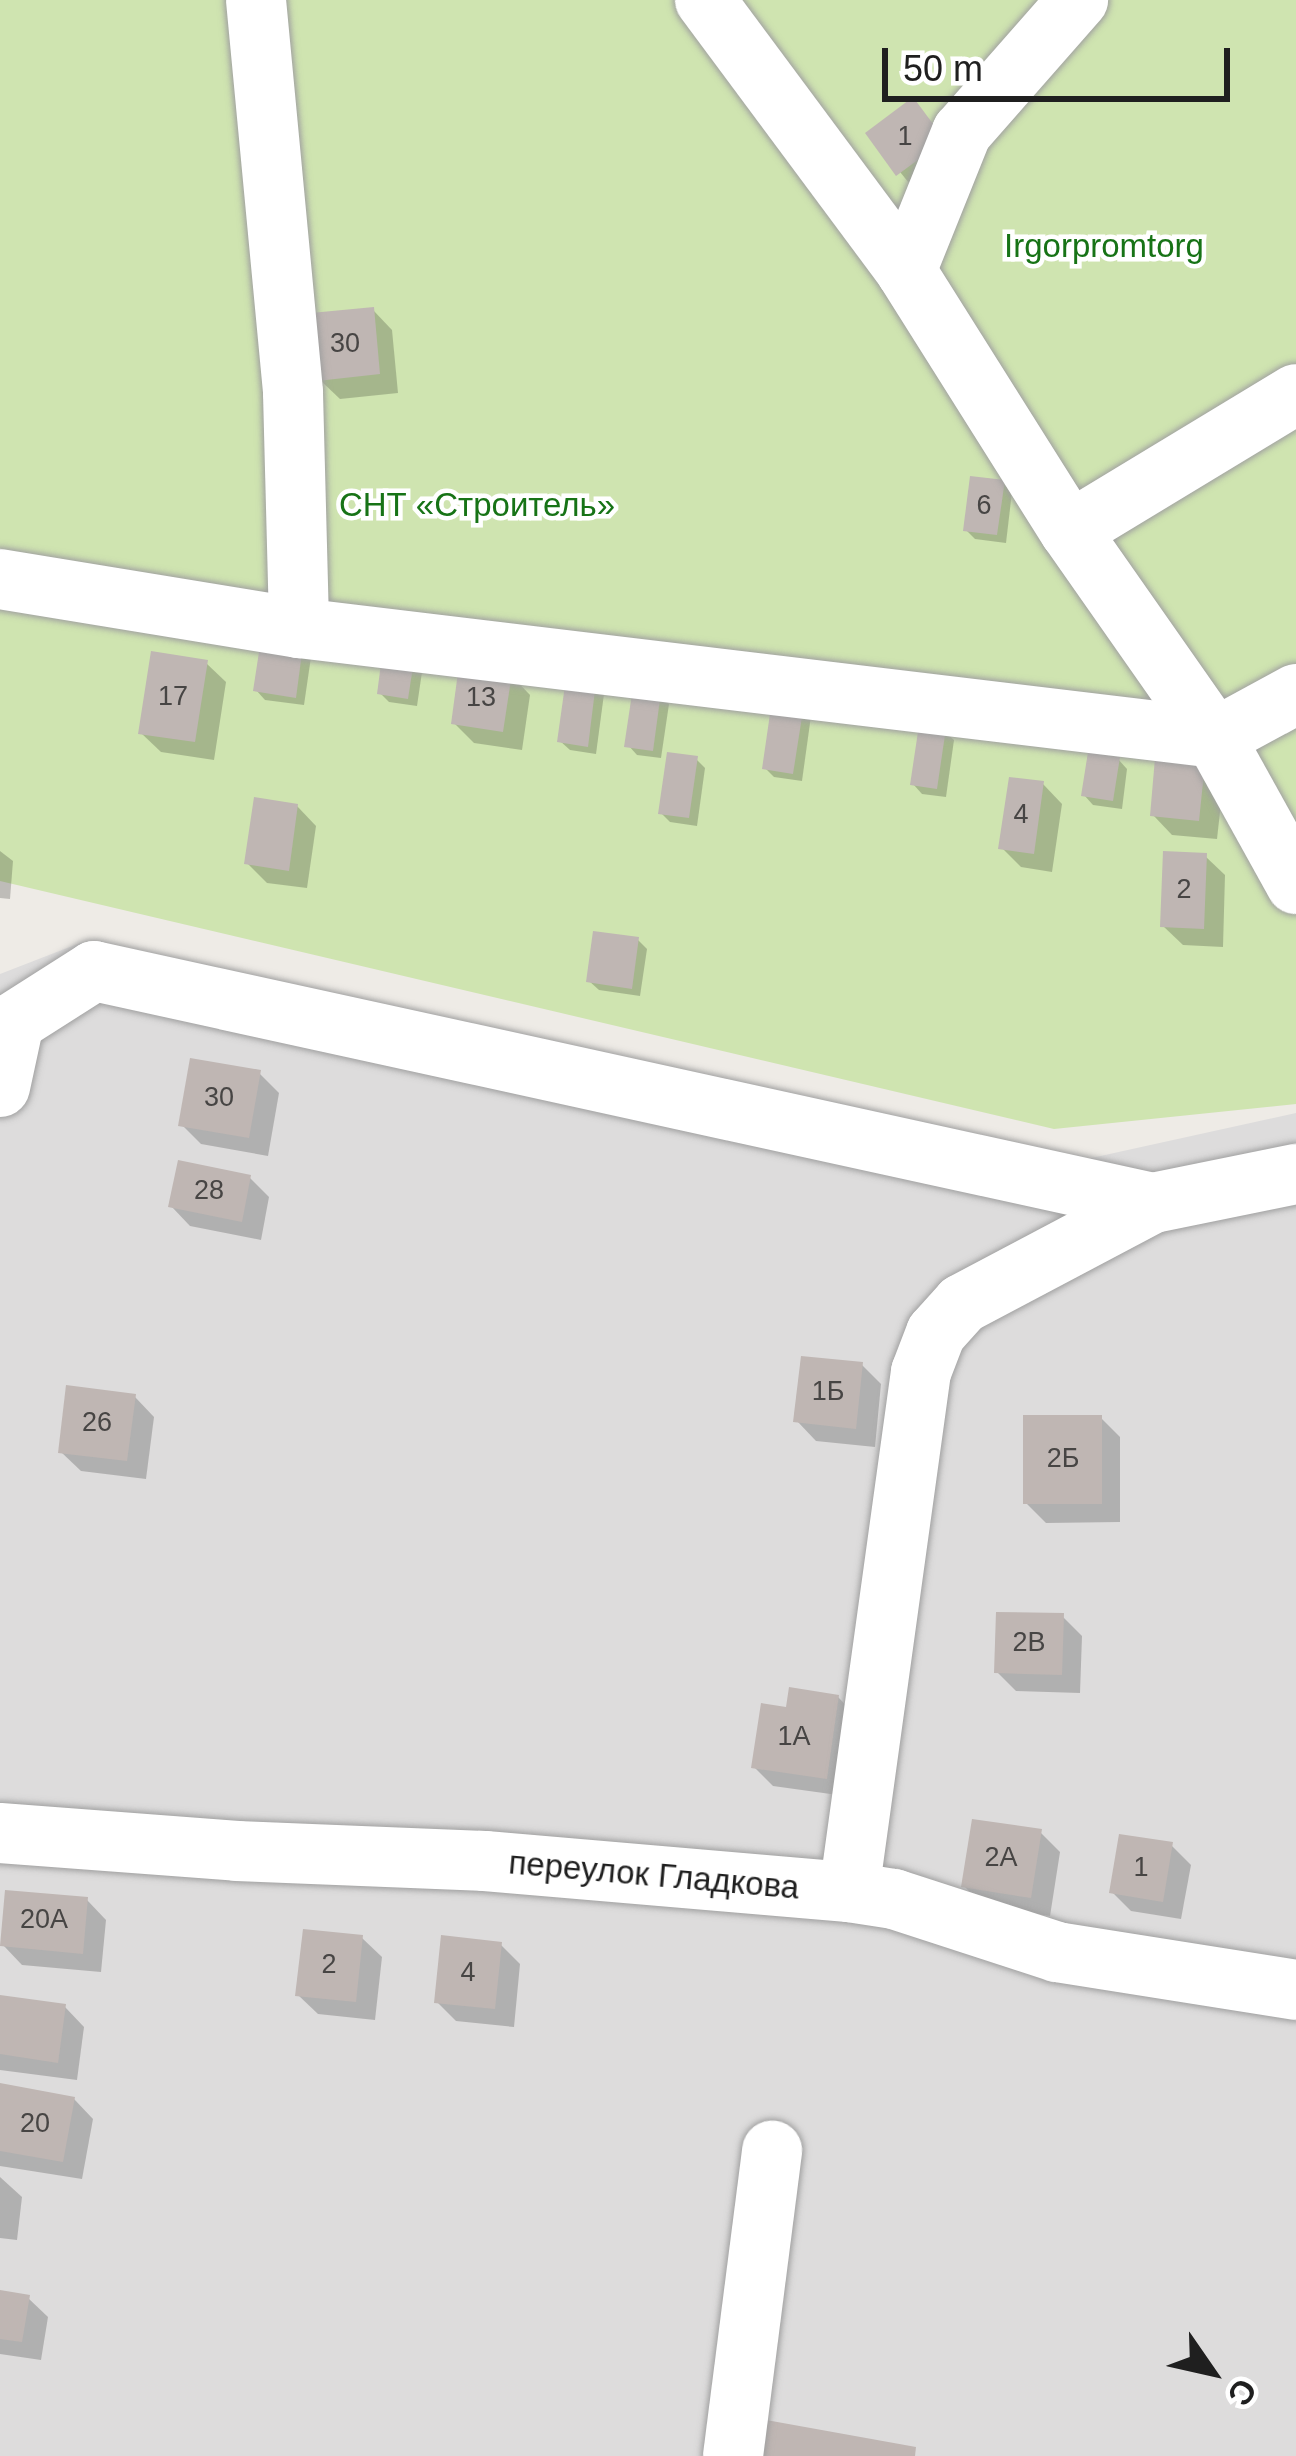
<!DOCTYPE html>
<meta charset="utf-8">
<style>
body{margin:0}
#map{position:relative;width:1296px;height:2456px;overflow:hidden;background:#eeebe6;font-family:Arial,sans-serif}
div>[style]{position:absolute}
.residential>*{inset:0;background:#dddcdc}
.grass>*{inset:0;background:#cfe4b0}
.shadow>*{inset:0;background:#0003}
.building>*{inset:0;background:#bfb6b3}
.roads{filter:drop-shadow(0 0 3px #a0a0a0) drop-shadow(0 0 3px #a0a0a0)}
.minor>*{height:60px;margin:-30px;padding:0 30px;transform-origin:30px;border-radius:30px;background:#fff}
span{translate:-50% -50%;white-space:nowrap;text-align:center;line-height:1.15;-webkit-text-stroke:9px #fff;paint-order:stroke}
.number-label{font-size:27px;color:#474544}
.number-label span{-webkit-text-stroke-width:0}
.park-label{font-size:33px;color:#177316}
.street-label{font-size:33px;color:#1f1f1f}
.north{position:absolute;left:1152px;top:2312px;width:120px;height:120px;-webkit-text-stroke:9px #fff;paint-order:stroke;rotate:124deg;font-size:33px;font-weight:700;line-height:48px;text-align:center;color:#1f1f1f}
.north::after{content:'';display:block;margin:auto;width:42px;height:54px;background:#1f1f1f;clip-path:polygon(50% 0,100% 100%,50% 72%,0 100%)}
.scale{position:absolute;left:882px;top:48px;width:348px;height:54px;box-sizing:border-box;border:6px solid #1f1f1f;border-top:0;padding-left:15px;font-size:36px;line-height:42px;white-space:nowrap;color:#1f1f1f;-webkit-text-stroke:9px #fff;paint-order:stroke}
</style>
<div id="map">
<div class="residential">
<i style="clip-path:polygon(80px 943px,1064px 1164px,1296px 1113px,1296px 2456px,0 2456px,0 974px)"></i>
</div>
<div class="grass">
<i style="clip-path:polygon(0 0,1296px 0,1296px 1104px,1054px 1129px,0 881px)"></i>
</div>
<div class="shadow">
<i style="clip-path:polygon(913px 101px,962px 161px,918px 194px,869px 134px)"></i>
<i style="clip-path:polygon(373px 310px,392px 330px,398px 393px,340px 399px,320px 380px)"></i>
<i style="clip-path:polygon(1003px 483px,1012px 492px,1006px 543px,975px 539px,966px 530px)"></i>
<i style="clip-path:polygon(264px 643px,311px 657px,304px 705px,265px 700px,256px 690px)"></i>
<i style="clip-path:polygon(385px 659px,422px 672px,417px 706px,389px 702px,380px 693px)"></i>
<i style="clip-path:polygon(206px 663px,226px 682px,214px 760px,161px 752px,141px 733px)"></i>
<i style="clip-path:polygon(511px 675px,530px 695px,522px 750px,474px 743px,454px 723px)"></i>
<i style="clip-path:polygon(569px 682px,604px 694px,596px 754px,570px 750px,560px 741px)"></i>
<i style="clip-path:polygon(660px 694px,669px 704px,661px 758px,637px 755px,628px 745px)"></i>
<i style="clip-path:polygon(775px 703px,811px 716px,802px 781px,774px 777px,765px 768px)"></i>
<i style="clip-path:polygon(944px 731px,954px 740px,946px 797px,922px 794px,913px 784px)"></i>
<i style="clip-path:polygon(696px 759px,705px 768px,697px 826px,670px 822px,661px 813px)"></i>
<i style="clip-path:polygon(1118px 759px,1127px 769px,1122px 809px,1093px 805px,1084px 795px)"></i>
<i style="clip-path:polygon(1158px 761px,1223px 785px,1217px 839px,1172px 835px,1153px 815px)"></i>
<i style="clip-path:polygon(1043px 784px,1062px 804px,1052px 872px,1021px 867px,1001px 847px)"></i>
<i style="clip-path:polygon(297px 806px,316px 826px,307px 888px,267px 883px,247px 863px)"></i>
<i style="clip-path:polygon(0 851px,13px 861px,10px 899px,0 898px)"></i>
<i style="clip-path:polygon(1205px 856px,1225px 875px,1223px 947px,1183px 945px,1163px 926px)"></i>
<i style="clip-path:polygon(638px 940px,647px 949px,640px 996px,599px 990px,589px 981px)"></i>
<i style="clip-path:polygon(259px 1073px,279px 1093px,268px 1156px,201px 1144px,182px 1125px)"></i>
<i style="clip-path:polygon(250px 1178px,269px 1197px,261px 1240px,190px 1226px,171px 1206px)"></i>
<i style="clip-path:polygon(862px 1365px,881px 1384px,875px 1447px,816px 1441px,797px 1421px)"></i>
<i style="clip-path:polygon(135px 1397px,154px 1417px,146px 1479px,81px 1471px,61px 1452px)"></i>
<i style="clip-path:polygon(1101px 1418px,1120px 1437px,1120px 1522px,1046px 1523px,1026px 1503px)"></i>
<i style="clip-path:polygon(1062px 1616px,1082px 1636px,1080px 1693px,1016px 1691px,997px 1672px)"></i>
<i style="clip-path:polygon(838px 1697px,857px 1717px,845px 1796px,773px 1786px,754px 1767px,789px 1710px)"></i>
<i style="clip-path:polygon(1040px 1832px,1060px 1852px,1050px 1916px,983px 1906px,964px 1886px)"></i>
<i style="clip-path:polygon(1171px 1845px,1191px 1865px,1181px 1919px,1131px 1911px,1112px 1892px)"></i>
<i style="clip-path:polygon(87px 1900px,106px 1920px,101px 1972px,22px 1965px,3px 1945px)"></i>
<i style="clip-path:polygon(362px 1938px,382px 1957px,375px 2020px,318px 2014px,298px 1995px)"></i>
<i style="clip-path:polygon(501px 1945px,520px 1964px,514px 2027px,456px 2021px,437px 2002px)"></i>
<i style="clip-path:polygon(0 1998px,65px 2007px,84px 2027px,77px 2080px,0 2070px)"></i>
<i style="clip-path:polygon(0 2086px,74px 2099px,93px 2119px,82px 2179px,0 2166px)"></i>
<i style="clip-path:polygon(0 2177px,22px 2197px,17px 2240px,0 2238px)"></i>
<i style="clip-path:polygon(0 2293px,28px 2298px,48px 2317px,41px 2360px,0 2354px)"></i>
</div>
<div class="building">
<i style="clip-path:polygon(913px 97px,945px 140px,896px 176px,865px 133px)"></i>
<i style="clip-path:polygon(374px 307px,380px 374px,317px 381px,311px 313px)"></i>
<i style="clip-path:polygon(970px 476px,1005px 480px,997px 535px,963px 531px)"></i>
<i style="clip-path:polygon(261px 639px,303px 645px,296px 698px,253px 691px)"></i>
<i style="clip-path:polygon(151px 651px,208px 660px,195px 742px,138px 734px)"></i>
<i style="clip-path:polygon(382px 656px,414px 660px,408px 699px,377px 694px)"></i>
<i style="clip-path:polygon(459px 665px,512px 673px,503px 732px,451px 724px)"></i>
<i style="clip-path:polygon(566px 678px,596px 682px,588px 747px,557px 742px)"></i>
<i style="clip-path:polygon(633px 687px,661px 692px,653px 751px,624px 747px)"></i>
<i style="clip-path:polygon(772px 700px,804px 704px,793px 774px,762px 769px)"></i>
<i style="clip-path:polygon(919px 725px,946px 728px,937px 789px,910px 785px)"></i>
<i style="clip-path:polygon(667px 752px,698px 756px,689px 818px,658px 814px)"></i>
<i style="clip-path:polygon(1088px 752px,1120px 757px,1113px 801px,1081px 796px)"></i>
<i style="clip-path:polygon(1155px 758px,1205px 763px,1199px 821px,1150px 816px)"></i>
<i style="clip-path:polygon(1009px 777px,1044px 781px,1034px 854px,998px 849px)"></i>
<i style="clip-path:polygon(254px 797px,298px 804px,289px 871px,244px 864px)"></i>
<i style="clip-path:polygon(1163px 851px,1207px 853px,1204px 929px,1160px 927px)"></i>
<i style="clip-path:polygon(593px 931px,639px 937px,632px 989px,586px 982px)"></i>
<i style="clip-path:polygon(190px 1058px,261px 1070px,249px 1138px,178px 1126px)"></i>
<i style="clip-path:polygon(178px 1160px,251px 1175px,242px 1222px,168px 1207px)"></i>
<i style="clip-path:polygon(801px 1356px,863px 1362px,856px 1429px,793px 1422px)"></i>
<i style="clip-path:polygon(66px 1385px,136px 1394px,127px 1461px,58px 1453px)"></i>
<i style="clip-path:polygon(1023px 1415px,1102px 1415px,1102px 1504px,1023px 1504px)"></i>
<i style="clip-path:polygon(996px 1612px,1064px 1613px,1062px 1675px,994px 1673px)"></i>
<i style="clip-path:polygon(789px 1687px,839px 1695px,827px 1779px,751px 1768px,761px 1703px,786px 1707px)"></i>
<i style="clip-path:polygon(972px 1819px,1042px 1829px,1031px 1898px,961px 1887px)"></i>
<i style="clip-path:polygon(1119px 1834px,1173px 1842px,1163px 1902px,1109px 1893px)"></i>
<i style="clip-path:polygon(5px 1890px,88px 1897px,83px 1954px,0 1946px)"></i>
<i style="clip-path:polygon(303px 1929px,363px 1935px,356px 2002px,295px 1996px)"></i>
<i style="clip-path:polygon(441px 1935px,502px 1942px,495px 2009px,434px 2003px)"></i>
<i style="clip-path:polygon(0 1995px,66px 2004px,58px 2063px,0 2054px)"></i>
<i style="clip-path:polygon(0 2083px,75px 2097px,63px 2162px,0 2151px)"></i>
<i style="clip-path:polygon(0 2290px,30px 2295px,22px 2342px,0 2339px)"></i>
<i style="clip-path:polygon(760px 2419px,916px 2447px,915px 2456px,753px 2456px)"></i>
</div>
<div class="roads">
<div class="minor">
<i style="left:256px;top:0;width:395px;rotate:84.6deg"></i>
<i style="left:293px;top:393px;width:235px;rotate:88.5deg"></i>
<i style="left:705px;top:0;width:337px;rotate:53.4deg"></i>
<i style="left:906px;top:271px;width:307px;rotate:57.8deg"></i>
<i style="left:1070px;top:531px;width:253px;rotate:55deg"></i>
<i style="left:1215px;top:738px;width:167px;rotate:61deg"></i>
<i style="left:906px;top:271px;width:150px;rotate:-68.1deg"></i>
<i style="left:962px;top:132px;width:176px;rotate:-48.7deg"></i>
<i style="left:1070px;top:531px;width:264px;rotate:-31.2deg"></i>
<i style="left:0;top:579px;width:303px;rotate:9.3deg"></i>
<i style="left:299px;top:628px;width:923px;rotate:6.85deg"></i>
<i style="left:1215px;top:738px;width:92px;rotate:-28.5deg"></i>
<i style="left:0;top:1087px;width:66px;rotate:-77.8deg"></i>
<i style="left:14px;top:1022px;width:95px;rotate:-32.5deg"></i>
<i style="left:94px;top:971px;width:1084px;rotate:12.36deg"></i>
<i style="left:0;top:1833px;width:238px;rotate:4.3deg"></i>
<i style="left:237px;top:1851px;width:248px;rotate:2.3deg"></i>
<i style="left:485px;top:1861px;width:365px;rotate:4.9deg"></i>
<i style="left:849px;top:1892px;width:46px;rotate:8.8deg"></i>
<i style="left:894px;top:1899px;width:171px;rotate:18deg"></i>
<i style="left:1057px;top:1952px;width:242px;rotate:9deg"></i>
<i style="left:849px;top:1892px;width:525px;rotate:-82.12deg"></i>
<i style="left:921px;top:1372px;width:42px;rotate:-69deg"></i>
<i style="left:936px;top:1333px;width:39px;rotate:-48deg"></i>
<i style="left:962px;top:1304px;width:216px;rotate:-27.9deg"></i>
<i style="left:1153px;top:1203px;width:146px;rotate:-11.5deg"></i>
<i style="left:733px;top:2456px;width:308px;rotate:-82.7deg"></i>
</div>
</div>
<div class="number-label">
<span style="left:905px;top:137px">1</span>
<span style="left:345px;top:344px">30</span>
<span style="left:984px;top:506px">6</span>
<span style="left:173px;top:697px">17</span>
<span style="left:481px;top:698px">13</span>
<span style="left:1021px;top:815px">4</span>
<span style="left:1184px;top:890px">2</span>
<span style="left:219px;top:1098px">30</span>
<span style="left:209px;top:1191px">28</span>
<span style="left:828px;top:1392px">1Б</span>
<span style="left:97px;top:1423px">26</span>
<span style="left:1063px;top:1459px">2Б</span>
<span style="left:1029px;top:1643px">2В</span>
<span style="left:794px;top:1737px">1А</span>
<span style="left:1001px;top:1858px">2А</span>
<span style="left:1141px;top:1868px">1</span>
<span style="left:44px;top:1920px">20А</span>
<span style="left:329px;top:1965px">2</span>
<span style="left:468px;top:1973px">4</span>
<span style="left:35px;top:2124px">20</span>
</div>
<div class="park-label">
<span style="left:1104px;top:246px">Irgorpromtorg</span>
<span style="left:477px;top:505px">СНТ «Строитель»</span>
</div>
<div class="street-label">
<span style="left:654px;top:1875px;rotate:5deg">переулок Гладкова</span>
</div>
<div class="north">С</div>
<div class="scale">50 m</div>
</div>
